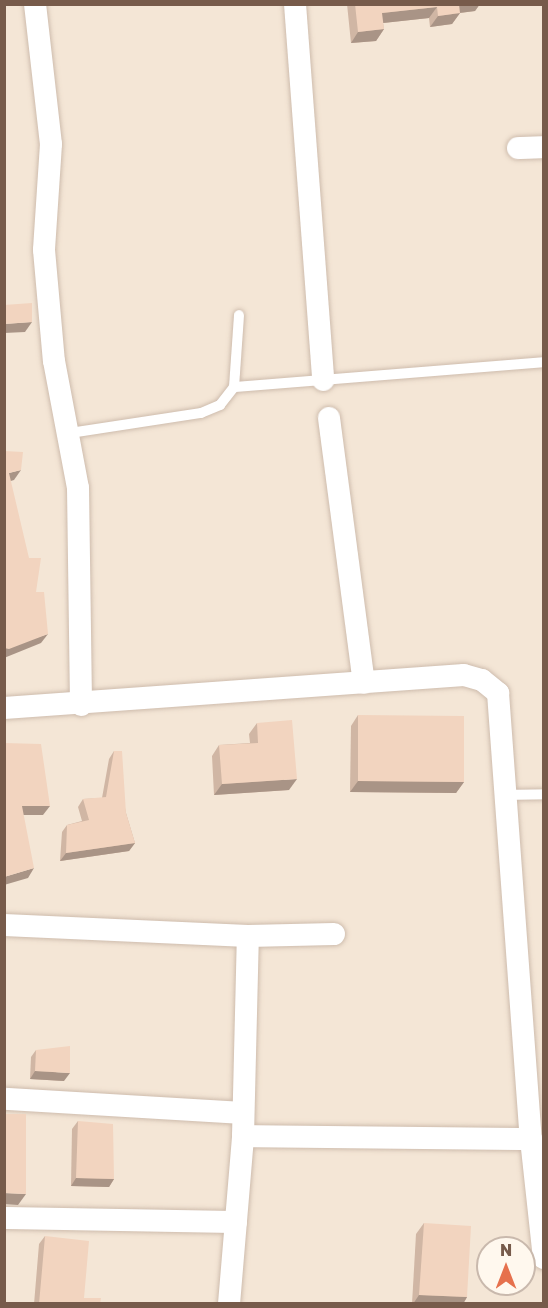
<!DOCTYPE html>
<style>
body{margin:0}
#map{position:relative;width:548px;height:1308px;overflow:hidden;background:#fcf4e7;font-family:"Golos Text",sans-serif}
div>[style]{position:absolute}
.residential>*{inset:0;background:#f4e6d6}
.roads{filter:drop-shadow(0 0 2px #cebcad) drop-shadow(0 0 2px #cebcad)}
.lane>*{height:10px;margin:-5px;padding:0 5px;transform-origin:5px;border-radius:5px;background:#fff}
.street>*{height:22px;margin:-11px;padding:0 11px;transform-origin:11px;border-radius:11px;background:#fff}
.wall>*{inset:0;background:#d0b6a4}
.shaded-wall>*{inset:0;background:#a99486}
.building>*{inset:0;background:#f2d4bf}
span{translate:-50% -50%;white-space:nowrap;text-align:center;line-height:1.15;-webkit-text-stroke:5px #fff8ee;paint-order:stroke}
.frame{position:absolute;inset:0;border:6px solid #775b4b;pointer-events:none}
.north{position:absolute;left:476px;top:1236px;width:60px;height:60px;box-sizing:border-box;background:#fff8ee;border:2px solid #c9b9ad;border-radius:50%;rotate:0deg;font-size:16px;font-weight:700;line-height:24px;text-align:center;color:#775b4b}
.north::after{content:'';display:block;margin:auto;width:21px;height:27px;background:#e6714d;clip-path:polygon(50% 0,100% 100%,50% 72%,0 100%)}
</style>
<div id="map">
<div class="residential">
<i style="clip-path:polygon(evenodd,5px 5px,543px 5px,543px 1303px,5px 1304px,5px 5px,488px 1248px,524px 1248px,524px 1284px,488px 1284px,488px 1248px)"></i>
</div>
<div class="roads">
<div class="lane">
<i style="left:234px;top:387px;width:311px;rotate:-4.6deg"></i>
<i style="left:70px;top:433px;width:133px;rotate:-8.7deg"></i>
<i style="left:201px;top:413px;width:21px;rotate:-23deg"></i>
<i style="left:220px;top:405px;width:23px;rotate:-52deg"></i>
<i style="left:234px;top:387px;width:72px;rotate:-86deg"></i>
<i style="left:505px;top:795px;width:39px;rotate:-1deg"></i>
</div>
<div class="street">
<i style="left:35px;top:4px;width:141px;rotate:83.5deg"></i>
<i style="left:51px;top:144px;width:106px;rotate:93.8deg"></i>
<i style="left:44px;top:250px;width:111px;rotate:84.9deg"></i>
<i style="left:54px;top:361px;width:129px;rotate:79.3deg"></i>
<i style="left:78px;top:488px;width:217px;rotate:89.2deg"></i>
<i style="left:295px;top:4px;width:377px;rotate:85.7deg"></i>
<i style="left:518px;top:148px;width:26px;rotate:-2deg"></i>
<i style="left:329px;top:418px;width:267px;rotate:82.5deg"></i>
<i style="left:4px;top:708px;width:461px;rotate:-4.1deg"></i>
<i style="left:464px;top:675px;width:19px;rotate:16deg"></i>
<i style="left:482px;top:680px;width:21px;rotate:39deg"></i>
<i style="left:498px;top:693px;width:447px;rotate:85.8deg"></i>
<i style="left:531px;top:1139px;width:120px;rotate:83.8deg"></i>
<i style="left:4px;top:925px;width:244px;rotate:2.6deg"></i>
<i style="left:248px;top:936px;width:86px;rotate:-1.3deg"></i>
<i style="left:7px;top:1099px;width:234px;rotate:3.4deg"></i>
<i style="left:243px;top:1136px;width:288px;rotate:0.6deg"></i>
<i style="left:4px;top:1218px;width:232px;rotate:1deg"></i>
<i style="left:229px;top:1304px;width:169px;rotate:-85.2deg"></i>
<i style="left:243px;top:1136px;width:200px;rotate:-88.6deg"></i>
</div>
</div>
<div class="wall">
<i style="clip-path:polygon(347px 4px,480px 4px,475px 11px,460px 13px,452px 24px,430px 27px,429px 18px,383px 23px,384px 29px,376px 41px,351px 43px)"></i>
<i style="clip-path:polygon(358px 715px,464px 782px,456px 793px,350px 792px,351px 726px)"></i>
<i style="clip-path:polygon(257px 723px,289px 790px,214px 795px,212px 756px,219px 745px,250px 743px,249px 734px)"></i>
<i style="clip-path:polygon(114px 751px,126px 813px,135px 843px,129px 851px,60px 861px,62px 832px,67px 825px,82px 821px,78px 807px,83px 799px,102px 798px,109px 759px)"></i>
<i style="clip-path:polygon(36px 1050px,64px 1081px,30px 1079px,31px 1057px)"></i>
<i style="clip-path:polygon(78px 1121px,114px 1179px,109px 1187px,71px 1186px,72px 1129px)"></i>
<i style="clip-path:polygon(424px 1223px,467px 1297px,463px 1304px,412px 1304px,416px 1234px)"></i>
<i style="clip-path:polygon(45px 1236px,84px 1298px,100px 1304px,34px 1304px,39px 1244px)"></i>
</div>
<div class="shaded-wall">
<i style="clip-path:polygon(458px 4px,480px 4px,475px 11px,451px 14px)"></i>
<i style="clip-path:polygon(437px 7px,429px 18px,374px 24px,382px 13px)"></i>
<i style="clip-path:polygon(460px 13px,452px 24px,430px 27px,438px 16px)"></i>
<i style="clip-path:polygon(384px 29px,376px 41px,351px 43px,358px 32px)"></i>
<i style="clip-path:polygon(32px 322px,25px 332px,4px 333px,4px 324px)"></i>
<i style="clip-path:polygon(21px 470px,14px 480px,4px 483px,9px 473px)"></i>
<i style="clip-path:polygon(48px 634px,41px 643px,4px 658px,4px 648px)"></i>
<i style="clip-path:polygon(297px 779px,289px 790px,214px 795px,222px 784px)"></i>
<i style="clip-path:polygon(358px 781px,464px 782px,456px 793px,350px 792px)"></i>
<i style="clip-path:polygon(22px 806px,50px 806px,43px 815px,16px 815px)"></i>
<i style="clip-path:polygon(135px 843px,129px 851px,60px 861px,66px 853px)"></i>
<i style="clip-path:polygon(34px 868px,28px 878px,4px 885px,4px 877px)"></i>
<i style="clip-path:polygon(35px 1071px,70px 1073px,64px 1081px,30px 1079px)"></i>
<i style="clip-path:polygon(76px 1178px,114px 1179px,109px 1187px,71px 1186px)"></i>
<i style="clip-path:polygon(4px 1193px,26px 1194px,18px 1205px,4px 1204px)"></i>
<i style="clip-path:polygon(419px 1295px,467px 1297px,463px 1304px,413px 1304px)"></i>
</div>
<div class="building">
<i style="clip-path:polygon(355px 4px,459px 4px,460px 13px,438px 16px,437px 7px,382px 13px,384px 29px,358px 32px)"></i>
<i style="clip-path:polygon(32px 303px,32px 322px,4px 324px,4px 305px)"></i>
<i style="clip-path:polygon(4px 451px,23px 452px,21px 470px,9px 473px,29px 558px,41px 558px,36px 592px,44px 592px,48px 634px,9px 649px,4px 648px)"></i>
<i style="clip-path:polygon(358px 715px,464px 716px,464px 782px,358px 781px)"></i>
<i style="clip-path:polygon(292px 720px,297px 779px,222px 784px,219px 745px,258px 743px,257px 723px)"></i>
<i style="clip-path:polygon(4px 743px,41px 744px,50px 806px,22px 806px,34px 868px,4px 877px)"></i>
<i style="clip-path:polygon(114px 751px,122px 751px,126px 813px,135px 843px,66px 853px,67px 825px,89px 820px,83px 799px,106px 797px)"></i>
<i style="clip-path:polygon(70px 1046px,70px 1073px,35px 1071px,36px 1050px)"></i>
<i style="clip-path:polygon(4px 1114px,26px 1114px,26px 1194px,4px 1193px)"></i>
<i style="clip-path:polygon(78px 1121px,113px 1124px,114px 1179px,76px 1178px)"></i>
<i style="clip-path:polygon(424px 1223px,471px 1226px,467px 1297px,419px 1295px)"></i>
<i style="clip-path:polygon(45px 1236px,89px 1241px,84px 1298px,101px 1298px,100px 1304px,39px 1304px)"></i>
</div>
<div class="frame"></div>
<div class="north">N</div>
</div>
